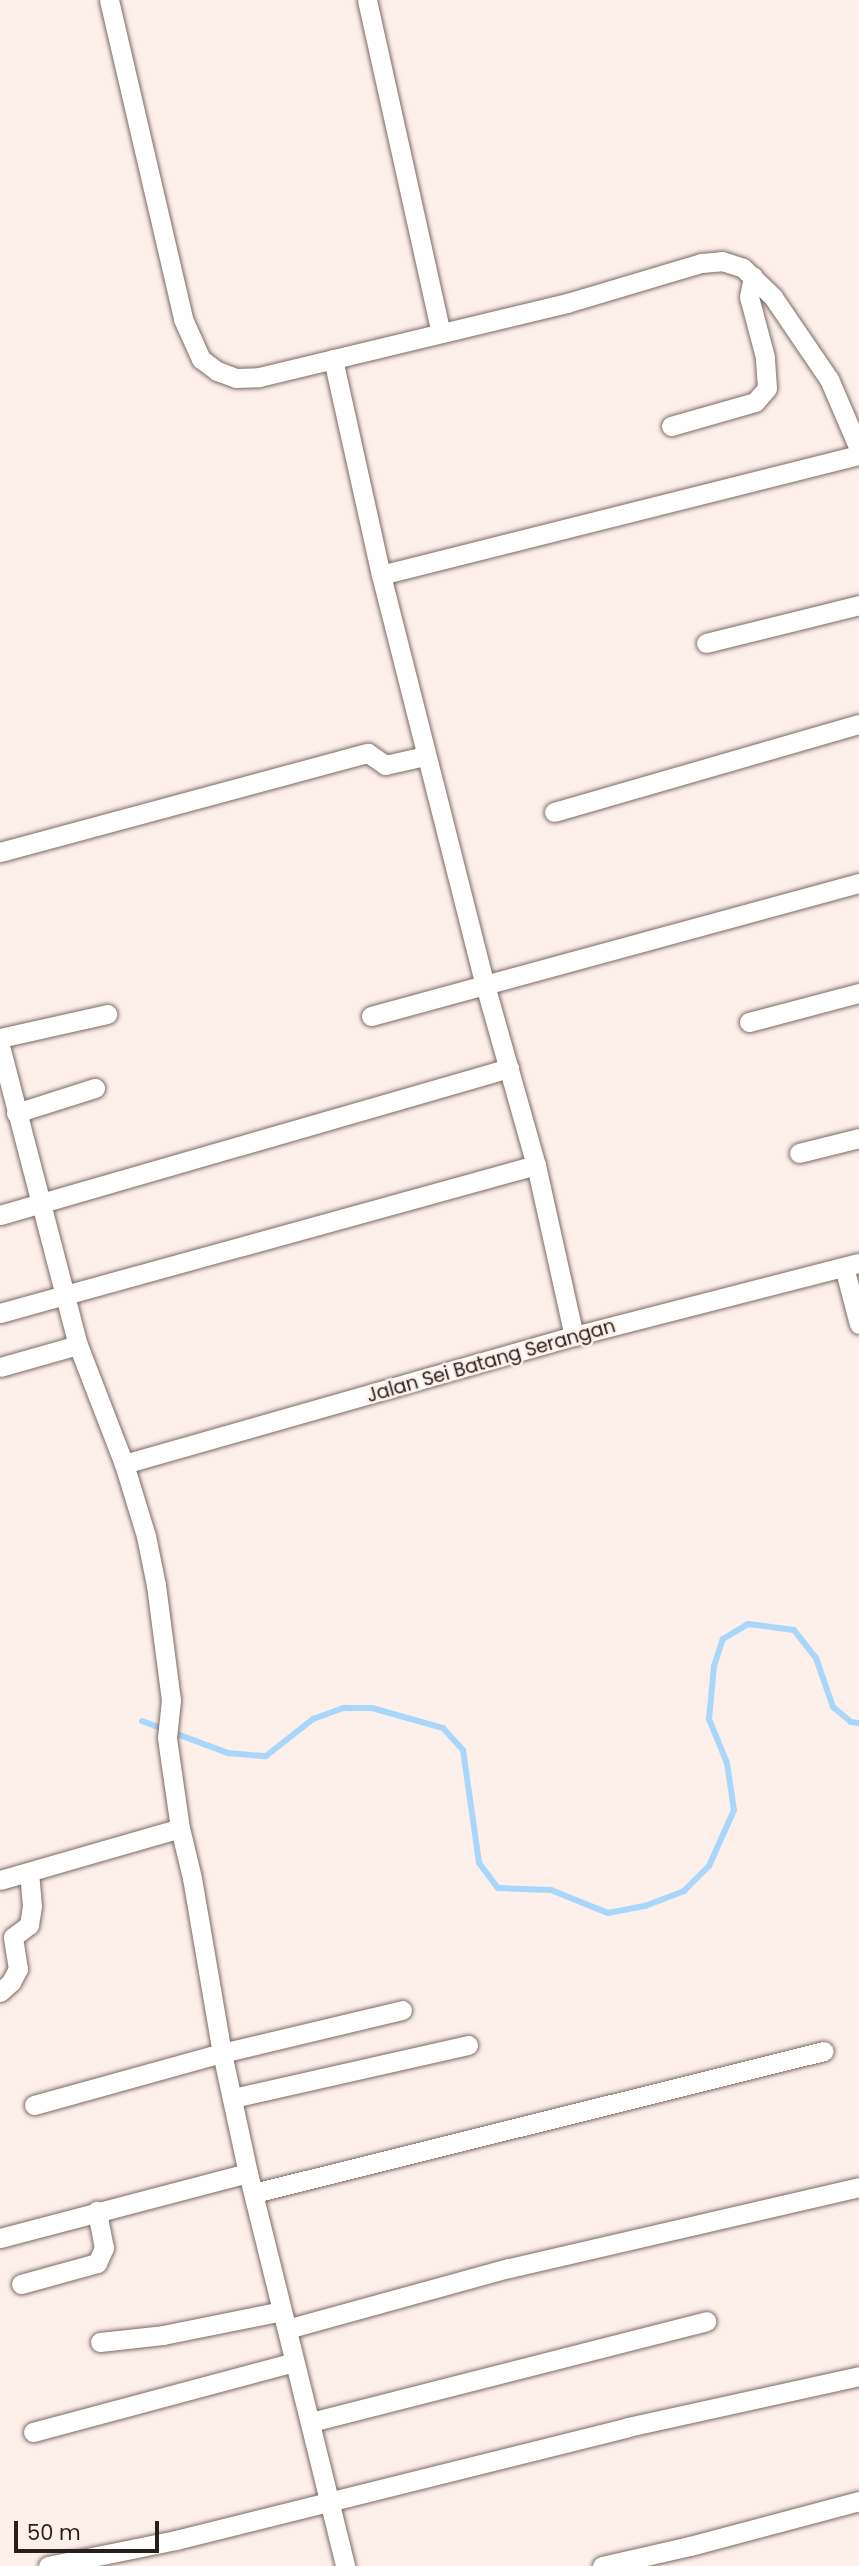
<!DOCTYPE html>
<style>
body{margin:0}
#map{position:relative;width:859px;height:2566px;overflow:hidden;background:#fdf0eb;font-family:Poppins,sans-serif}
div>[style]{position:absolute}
.stream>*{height:6px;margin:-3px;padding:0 3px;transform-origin:3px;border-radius:3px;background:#a8d7fb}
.roads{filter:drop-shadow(0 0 2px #7c6963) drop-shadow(0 0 2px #7c6963)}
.minor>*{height:19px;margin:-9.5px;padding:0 9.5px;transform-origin:9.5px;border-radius:9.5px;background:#fff}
span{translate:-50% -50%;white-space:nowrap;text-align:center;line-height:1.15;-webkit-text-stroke:5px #fdf0eb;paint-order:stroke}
.street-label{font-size:19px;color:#271f1c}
.scale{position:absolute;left:14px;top:2521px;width:145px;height:32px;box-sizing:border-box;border:4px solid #271f1c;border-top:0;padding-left:9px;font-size:21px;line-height:24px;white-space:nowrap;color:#271f1c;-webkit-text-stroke:5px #fdf0eb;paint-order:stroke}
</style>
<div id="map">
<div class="stream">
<i style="left:142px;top:1721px;width:92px;rotate:20.4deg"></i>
<i style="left:228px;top:1753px;width:38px;rotate:5deg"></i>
<i style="left:266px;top:1756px;width:60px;rotate:-38.2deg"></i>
<i style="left:313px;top:1719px;width:33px;rotate:-20deg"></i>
<i style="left:344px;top:1708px;width:28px"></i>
<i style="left:372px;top:1708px;width:74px;rotate:15.7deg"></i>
<i style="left:443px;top:1728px;width:30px;rotate:48deg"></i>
<i style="left:463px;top:1750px;width:114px;rotate:81.9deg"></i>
<i style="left:479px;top:1863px;width:31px;rotate:53deg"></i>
<i style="left:498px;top:1888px;width:53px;rotate:2.2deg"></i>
<i style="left:551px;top:1890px;width:61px;rotate:22deg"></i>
<i style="left:608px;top:1913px;width:38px;rotate:-11deg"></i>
<i style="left:645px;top:1906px;width:42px;rotate:-21deg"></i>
<i style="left:684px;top:1891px;width:35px;rotate:-45deg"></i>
<i style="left:709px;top:1866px;width:61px;rotate:-65.9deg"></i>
<i style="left:734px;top:1810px;width:48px;rotate:-98.5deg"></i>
<i style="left:727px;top:1763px;width:48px;rotate:-112.2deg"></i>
<i style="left:709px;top:1719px;width:53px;rotate:-84.6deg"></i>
<i style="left:714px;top:1666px;width:28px;rotate:-72deg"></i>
<i style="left:723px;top:1639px;width:29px;rotate:-31deg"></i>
<i style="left:748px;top:1624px;width:46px;rotate:7.4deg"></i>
<i style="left:794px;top:1630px;width:36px;rotate:52deg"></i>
<i style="left:816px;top:1658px;width:52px;rotate:70.9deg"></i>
<i style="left:833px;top:1707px;width:23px;rotate:40deg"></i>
<i style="left:851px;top:1722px;width:8px;rotate:7deg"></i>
</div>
<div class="roads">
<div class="minor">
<i style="left:109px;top:0;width:327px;rotate:76.9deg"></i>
<i style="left:183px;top:319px;width:44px;rotate:65.8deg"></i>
<i style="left:201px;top:359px;width:20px;rotate:37deg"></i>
<i style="left:217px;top:371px;width:20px;rotate:20deg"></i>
<i style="left:236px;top:378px;width:23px;rotate:-2deg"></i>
<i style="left:259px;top:377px;width:317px;rotate:-13.5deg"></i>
<i style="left:567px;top:303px;width:140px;rotate:-16.6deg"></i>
<i style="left:701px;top:263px;width:21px;rotate:-5deg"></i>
<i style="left:722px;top:261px;width:22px;rotate:18deg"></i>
<i style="left:743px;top:268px;width:42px;rotate:44deg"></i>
<i style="left:773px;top:297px;width:99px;rotate:55.7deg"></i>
<i style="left:829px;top:379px;width:76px;rotate:66.8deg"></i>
<i style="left:367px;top:0;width:341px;rotate:77.5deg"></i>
<i style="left:333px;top:359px;width:221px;rotate:77.5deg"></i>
<i style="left:381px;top:575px;width:423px;rotate:75.8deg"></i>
<i style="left:485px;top:985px;width:187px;rotate:74.2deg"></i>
<i style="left:536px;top:1165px;width:175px;rotate:77.5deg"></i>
<i style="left:671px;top:426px;width:87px;rotate:-15.9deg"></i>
<i style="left:755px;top:402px;width:18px;rotate:-49deg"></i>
<i style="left:767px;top:388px;width:31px;rotate:-94deg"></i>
<i style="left:765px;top:357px;width:62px;rotate:-104.9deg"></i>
<i style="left:749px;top:297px;width:21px;rotate:-79deg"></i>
<i style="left:381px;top:575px;width:493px;rotate:-14.1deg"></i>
<i style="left:706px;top:643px;width:158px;rotate:-13.9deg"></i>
<i style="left:554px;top:812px;width:317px;rotate:-16.1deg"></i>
<i style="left:0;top:852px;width:381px;rotate:-15.1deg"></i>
<i style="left:368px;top:753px;width:21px;rotate:35deg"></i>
<i style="left:385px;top:765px;width:41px;rotate:-12.7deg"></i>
<i style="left:371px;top:1016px;width:506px;rotate:-15.25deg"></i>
<i style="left:749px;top:1022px;width:114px;rotate:-14.8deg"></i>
<i style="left:0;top:1038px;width:110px;rotate:-12.6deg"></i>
<i style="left:0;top:1046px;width:309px;rotate:75.4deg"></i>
<i style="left:78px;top:1345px;width:128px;rotate:68.9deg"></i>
<i style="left:124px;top:1464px;width:75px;rotate:73deg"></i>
<i style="left:146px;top:1536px;width:50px;rotate:78.5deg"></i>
<i style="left:156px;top:1585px;width:116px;rotate:82.6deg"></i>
<i style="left:171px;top:1700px;width:38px;rotate:96deg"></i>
<i style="left:167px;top:1738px;width:91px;rotate:81.8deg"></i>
<i style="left:180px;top:1828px;width:51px;rotate:76.5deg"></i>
<i style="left:192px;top:1878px;width:178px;rotate:80.3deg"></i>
<i style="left:222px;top:2053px;width:123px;rotate:77.8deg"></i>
<i style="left:248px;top:2173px;width:405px;rotate:76.1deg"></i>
<i style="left:16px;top:1113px;width:83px;rotate:-17.6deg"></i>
<i style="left:799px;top:1153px;width:62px;rotate:-14deg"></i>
<i style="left:0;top:1215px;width:530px;rotate:-16.11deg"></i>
<i style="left:844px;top:1267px;width:59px;rotate:75.3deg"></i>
<i style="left:0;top:1313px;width:556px;rotate:-15.44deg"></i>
<i style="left:0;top:1367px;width:81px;rotate:-15.8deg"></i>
<i style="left:124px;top:1464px;width:468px;rotate:-15.9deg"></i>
<i style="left:574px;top:1336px;width:294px;rotate:-14.4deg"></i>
<i style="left:0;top:1880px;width:187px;rotate:-16.1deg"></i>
<i style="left:0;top:1992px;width:15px;rotate:-42deg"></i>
<i style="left:11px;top:1982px;width:15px;rotate:-62deg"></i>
<i style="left:18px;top:1969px;width:32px;rotate:-99deg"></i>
<i style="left:13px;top:1937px;width:20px;rotate:-37deg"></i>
<i style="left:29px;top:1925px;width:19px;rotate:-81deg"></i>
<i style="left:32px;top:1906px;width:33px;rotate:-95deg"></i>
<i style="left:233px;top:2098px;width:241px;rotate:-12.7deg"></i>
<i style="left:34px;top:2105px;width:195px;rotate:-15.5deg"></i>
<i style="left:222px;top:2053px;width:185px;rotate:-13.4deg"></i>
<i style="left:254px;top:2193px;width:587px;rotate:-13.99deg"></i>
<i style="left:0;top:2238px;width:256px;rotate:-14.7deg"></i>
<i style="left:21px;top:2284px;width:79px;rotate:-15.4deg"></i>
<i style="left:97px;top:2263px;width:17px;rotate:-65deg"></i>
<i style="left:104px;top:2248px;width:38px;rotate:-101deg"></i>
<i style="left:287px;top:2329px;width:230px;rotate:-15.4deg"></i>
<i style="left:509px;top:2268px;width:359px;rotate:-13deg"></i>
<i style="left:100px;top:2342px;width:63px;rotate:-6.3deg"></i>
<i style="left:163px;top:2335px;width:121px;rotate:-11.4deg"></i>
<i style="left:311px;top:2422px;width:408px;rotate:-14.3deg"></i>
<i style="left:33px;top:2432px;width:270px;rotate:-15deg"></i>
<i style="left:48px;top:2566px;width:131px;rotate:-11.5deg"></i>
<i style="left:176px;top:2540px;width:466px;rotate:-14deg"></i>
<i style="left:628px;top:2427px;width:237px;rotate:-12.4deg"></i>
<i style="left:602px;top:2566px;width:90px;rotate:-12.8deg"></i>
<i style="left:690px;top:2546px;width:175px;rotate:-14.9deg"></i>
</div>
</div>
<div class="street-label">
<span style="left:491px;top:1361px;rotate:-16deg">Jalan Sei Batang Serangan</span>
</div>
<div class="scale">50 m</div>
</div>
